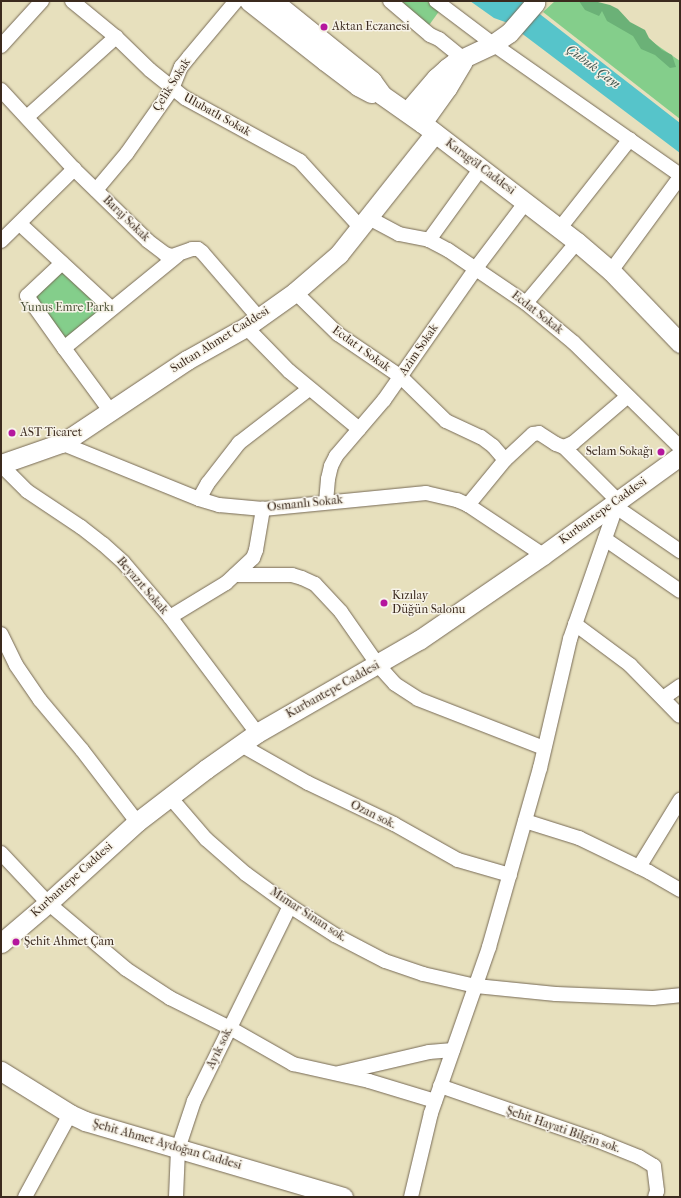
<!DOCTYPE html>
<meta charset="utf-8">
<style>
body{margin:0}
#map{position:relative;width:681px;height:1198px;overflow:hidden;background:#e7e0bd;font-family:"IM FELL French Canon",serif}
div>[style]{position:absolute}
.green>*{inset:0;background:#84ce8b}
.forest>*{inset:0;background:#6bb177}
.water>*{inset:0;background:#56c4ca}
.roads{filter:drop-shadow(0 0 1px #776a56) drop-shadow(0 0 1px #776a56)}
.street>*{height:14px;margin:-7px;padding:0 7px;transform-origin:7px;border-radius:7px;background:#fff}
.secondary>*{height:19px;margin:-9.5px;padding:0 9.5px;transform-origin:9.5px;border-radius:9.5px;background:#fff}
.dots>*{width:11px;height:11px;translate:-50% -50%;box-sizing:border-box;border:2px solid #f7f3e8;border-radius:50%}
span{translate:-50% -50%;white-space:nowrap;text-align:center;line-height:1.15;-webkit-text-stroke:3px #f7f3e8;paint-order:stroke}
.poi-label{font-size:12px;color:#3b2a1e}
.left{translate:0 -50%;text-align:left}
.right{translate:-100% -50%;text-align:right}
.street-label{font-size:12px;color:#3b2a1e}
.park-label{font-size:12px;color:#4d5339}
.water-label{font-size:13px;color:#435852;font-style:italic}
.frame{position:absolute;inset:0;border:2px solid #3b2a1e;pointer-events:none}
</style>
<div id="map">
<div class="green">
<i style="clip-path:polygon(395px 1px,427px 1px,440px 10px,427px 28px)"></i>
<i style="clip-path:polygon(555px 1px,593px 1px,680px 61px,680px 119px,543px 12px)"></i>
<i style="clip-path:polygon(63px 271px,105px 309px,62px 346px,29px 297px)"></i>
</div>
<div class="forest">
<i style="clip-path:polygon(579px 1px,594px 1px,610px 5px,618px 9px,630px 22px,645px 30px,649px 38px,662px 50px,672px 55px,676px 67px,670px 68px,655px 55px,641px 49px,633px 36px,607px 21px,602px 11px,599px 16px,585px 10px)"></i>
</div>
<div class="water">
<i style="clip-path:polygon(470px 1px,523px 1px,680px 123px,680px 153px,508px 23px,494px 18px)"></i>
</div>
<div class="roads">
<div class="street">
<i style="left:72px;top:1px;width:57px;rotate:39.3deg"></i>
<i style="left:116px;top:37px;width:47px;rotate:44.1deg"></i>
<i style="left:150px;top:70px;width:45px;rotate:38.7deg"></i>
<i style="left:185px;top:98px;width:131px;rotate:28.7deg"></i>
<i style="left:300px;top:161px;width:91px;rotate:47.7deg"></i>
<i style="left:390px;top:1px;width:52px;rotate:40.4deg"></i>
<i style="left:430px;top:35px;width:10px;rotate:24deg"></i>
<i style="left:439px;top:39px;width:32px;rotate:39deg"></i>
<i style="left:436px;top:1px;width:71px;rotate:37deg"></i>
<i style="left:493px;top:44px;width:228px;rotate:35deg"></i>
<i style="left:1px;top:46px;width:61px;rotate:-47.7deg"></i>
<i style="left:1px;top:90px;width:108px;rotate:47.3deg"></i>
<i style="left:74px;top:169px;width:103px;rotate:44.2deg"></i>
<i style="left:148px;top:241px;width:21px;rotate:37deg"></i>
<i style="left:165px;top:254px;width:7px;rotate:16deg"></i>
<i style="left:172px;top:256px;width:21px;rotate:-19deg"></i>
<i style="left:192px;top:249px;width:6px"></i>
<i style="left:198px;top:249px;width:5px;rotate:37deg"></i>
<i style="left:202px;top:252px;width:87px;rotate:49.2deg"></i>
<i style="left:27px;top:117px;width:120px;rotate:-42deg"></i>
<i style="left:96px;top:190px;width:48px;rotate:-50deg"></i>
<i style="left:127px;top:153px;width:78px;rotate:-54.9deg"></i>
<i style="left:172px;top:89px;width:24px;rotate:-68deg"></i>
<i style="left:181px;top:67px;width:13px;rotate:-51deg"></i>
<i style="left:189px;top:57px;width:73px;rotate:-50deg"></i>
<i style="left:369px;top:218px;width:34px;rotate:28deg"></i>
<i style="left:399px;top:234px;width:31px;rotate:11deg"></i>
<i style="left:429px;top:240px;width:21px;rotate:28deg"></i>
<i style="left:448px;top:250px;width:94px;rotate:34.2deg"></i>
<i style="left:526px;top:303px;width:62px;rotate:39.8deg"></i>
<i style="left:574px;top:343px;width:148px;rotate:44.5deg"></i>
<i style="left:20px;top:224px;width:124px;rotate:42.7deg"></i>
<i style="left:560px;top:228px;width:113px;rotate:-51.8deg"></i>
<i style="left:429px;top:240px;width:89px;rotate:-54.2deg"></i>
<i style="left:1px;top:241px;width:103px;rotate:-44.6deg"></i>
<i style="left:62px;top:263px;width:48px;rotate:136.7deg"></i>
<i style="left:27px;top:296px;width:64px;rotate:54.6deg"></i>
<i style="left:611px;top:271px;width:117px;rotate:-53.7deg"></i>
<i style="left:295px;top:292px;width:60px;rotate:44.3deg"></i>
<i style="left:338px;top:334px;width:76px;rotate:34.3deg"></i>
<i style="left:401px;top:377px;width:63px;rotate:44.4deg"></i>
<i style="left:446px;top:421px;width:38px;rotate:25deg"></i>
<i style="left:481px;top:437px;width:15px;rotate:37deg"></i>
<i style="left:493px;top:446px;width:18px;rotate:49deg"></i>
<i style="left:526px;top:303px;width:80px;rotate:-50.1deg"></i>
<i style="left:246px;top:327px;width:62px;rotate:45.7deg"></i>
<i style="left:289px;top:371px;width:91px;rotate:39.6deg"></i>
<i style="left:111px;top:412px;width:79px;rotate:-126.3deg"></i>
<i style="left:64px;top:348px;width:147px;rotate:-39.2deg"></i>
<i style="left:61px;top:443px;width:149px;rotate:22.1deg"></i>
<i style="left:199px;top:499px;width:21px;rotate:17deg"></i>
<i style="left:219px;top:505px;width:44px;rotate:5.2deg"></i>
<i style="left:263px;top:509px;width:164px;rotate:-5.6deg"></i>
<i style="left:426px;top:493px;width:32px;rotate:13deg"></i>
<i style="left:457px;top:500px;width:12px;rotate:24deg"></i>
<i style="left:468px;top:505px;width:90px;rotate:33.7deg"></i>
<i style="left:1px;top:465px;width:37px;rotate:45deg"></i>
<i style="left:27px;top:491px;width:65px;rotate:33.7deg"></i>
<i style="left:81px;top:527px;width:28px;rotate:38deg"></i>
<i style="left:103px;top:544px;width:27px;rotate:42deg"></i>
<i style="left:123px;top:562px;width:72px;rotate:49.5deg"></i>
<i style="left:170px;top:617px;width:145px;rotate:53.1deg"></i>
<i style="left:199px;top:499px;width:18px;rotate:-61deg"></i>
<i style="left:208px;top:483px;width:51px;rotate:-52.2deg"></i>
<i style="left:239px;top:443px;width:88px;rotate:-37.6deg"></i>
<i style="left:326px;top:502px;width:23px;rotate:-85deg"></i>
<i style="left:328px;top:479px;width:13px;rotate:-77deg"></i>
<i style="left:331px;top:466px;width:11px;rotate:-63deg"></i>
<i style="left:336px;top:456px;width:74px;rotate:-49.4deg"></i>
<i style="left:384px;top:400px;width:161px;rotate:-55.1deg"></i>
<i style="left:476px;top:268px;width:83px;rotate:-52.9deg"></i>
<i style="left:468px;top:505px;width:58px;rotate:-50.6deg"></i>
<i style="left:505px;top:460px;width:38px;rotate:-43deg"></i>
<i style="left:533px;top:434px;width:6px;rotate:-9deg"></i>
<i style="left:539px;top:433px;width:20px;rotate:33deg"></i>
<i style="left:556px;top:444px;width:9px;rotate:21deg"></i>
<i style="left:564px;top:447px;width:10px;rotate:-24deg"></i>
<i style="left:573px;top:443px;width:72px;rotate:-40.5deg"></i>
<i style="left:616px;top:507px;width:78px;rotate:34.5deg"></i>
<i style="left:605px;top:539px;width:91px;rotate:34.7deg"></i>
<i style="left:235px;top:575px;width:57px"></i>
<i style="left:292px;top:575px;width:10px;rotate:17deg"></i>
<i style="left:302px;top:578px;width:14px;rotate:25deg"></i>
<i style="left:315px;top:584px;width:38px;rotate:47deg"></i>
<i style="left:341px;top:612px;width:65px;rotate:55.1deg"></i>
<i style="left:378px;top:665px;width:25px;rotate:48deg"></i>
<i style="left:395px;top:684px;width:27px;rotate:33deg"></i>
<i style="left:418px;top:699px;width:135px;rotate:21.3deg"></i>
<i style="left:170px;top:617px;width:66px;rotate:-31.3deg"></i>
<i style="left:226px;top:583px;width:37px;rotate:-43deg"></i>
<i style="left:253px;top:558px;width:9px;rotate:-69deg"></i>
<i style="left:256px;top:550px;width:42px;rotate:-80.3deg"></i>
<i style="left:575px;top:624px;width:69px;rotate:36.7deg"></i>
<i style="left:630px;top:665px;width:71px;rotate:45.6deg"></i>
<i style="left:1px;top:634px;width:34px;rotate:64deg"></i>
<i style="left:16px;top:665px;width:42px;rotate:55.6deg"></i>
<i style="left:40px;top:700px;width:65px;rotate:50deg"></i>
<i style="left:82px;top:750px;width:91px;rotate:52.6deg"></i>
<i style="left:663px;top:698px;width:21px;rotate:-35deg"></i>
<i style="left:241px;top:745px;width:77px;rotate:29.6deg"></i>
<i style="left:308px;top:783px;width:95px;rotate:25.5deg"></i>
<i style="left:394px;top:824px;width:73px;rotate:29.4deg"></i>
<i style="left:458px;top:860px;width:54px;rotate:16.1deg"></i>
<i style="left:169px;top:796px;width:57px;rotate:49.3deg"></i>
<i style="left:206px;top:839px;width:53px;rotate:41.2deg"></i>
<i style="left:246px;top:874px;width:54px;rotate:36deg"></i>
<i style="left:290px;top:906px;width:54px;rotate:32.8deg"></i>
<i style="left:335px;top:935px;width:56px;rotate:27.5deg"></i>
<i style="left:385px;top:961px;width:40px;rotate:18.9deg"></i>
<i style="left:423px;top:974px;width:54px;rotate:12.8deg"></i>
<i style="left:476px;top:986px;width:80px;rotate:5.7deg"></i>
<i style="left:556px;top:994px;width:97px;rotate:2.4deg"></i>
<i style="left:653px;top:998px;width:27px;rotate:-6deg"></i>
<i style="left:525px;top:821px;width:57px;rotate:17.5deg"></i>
<i style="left:579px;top:838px;width:78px;rotate:25.9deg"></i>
<i style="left:649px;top:872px;width:36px;rotate:30deg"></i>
<i style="left:1px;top:853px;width:69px;rotate:46.8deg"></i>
<i style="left:48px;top:903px;width:102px;rotate:40.2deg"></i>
<i style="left:126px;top:969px;width:53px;rotate:33.4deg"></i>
<i style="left:170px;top:998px;width:67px;rotate:26.6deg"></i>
<i style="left:230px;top:1028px;width:73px;rotate:29.7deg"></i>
<i style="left:293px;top:1064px;width:78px;rotate:12.6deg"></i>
<i style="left:369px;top:1081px;width:69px;rotate:16.9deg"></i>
<i style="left:639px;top:867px;width:79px;rotate:-58.5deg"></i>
<i style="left:339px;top:1073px;width:92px;rotate:-13.1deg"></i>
<i style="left:429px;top:1052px;width:24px;rotate:-5deg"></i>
<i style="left:440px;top:1086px;width:168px;rotate:19.1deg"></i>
<i style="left:599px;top:1141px;width:43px;rotate:21.8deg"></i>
<i style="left:639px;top:1157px;width:17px;rotate:31deg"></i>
<i style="left:654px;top:1166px;width:25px;rotate:83deg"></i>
<i style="left:657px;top:1191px;width:6px;rotate:108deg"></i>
<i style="left:25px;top:1197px;width:94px;rotate:-61.5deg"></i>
<i style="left:176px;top:1197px;width:48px;rotate:-87.6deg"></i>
<i style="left:178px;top:1149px;width:51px;rotate:-71.6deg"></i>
<i style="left:194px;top:1101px;width:217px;rotate:-63.8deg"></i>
<i style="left:411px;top:1197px;width:86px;rotate:-76.6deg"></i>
<i style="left:431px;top:1113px;width:176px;rotate:-70.7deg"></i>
<i style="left:489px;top:947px;width:186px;rotate:-74.1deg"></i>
<i style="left:540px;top:768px;width:132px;rotate:-76.9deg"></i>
<i style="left:570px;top:639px;width:146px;rotate:-70.8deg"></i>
<i style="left:618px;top:501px;width:76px;rotate:-135deg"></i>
</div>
<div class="secondary">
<i style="left:249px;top:1px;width:97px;rotate:38.3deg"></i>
<i style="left:325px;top:61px;width:41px;rotate:37.1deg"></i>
<i style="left:358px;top:86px;width:15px;rotate:28deg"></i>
<i style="left:273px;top:1px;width:127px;rotate:38.9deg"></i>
<i style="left:372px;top:81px;width:17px;rotate:54deg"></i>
<i style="left:382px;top:95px;width:49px;rotate:35deg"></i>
<i style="left:422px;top:123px;width:195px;rotate:37.5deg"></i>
<i style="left:577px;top:242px;width:45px;rotate:40.5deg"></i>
<i style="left:611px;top:271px;width:100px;rotate:46.2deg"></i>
<i style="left:407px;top:112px;width:45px;rotate:-49.5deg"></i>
<i style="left:436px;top:78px;width:15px;rotate:-42deg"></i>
<i style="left:447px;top:68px;width:10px;rotate:-37deg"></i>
<i style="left:455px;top:62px;width:42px;rotate:-25.3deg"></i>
<i style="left:493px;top:44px;width:19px;rotate:-35deg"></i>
<i style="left:509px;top:33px;width:40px;rotate:-49deg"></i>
<i style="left:422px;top:123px;width:43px;rotate:-54.5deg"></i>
<i style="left:447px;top:88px;width:31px;rotate:-59deg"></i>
<i style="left:1px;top:464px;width:64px;rotate:-19.3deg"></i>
<i style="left:61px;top:443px;width:10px;rotate:-29deg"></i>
<i style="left:70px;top:438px;width:141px;rotate:-33.7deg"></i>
<i style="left:187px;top:360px;width:68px;rotate:-29.2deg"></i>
<i style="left:246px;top:327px;width:60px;rotate:-35.5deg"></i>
<i style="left:295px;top:292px;width:58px;rotate:-40.8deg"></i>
<i style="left:339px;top:254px;width:154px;rotate:-51.6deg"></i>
<i style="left:1px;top:943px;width:62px;rotate:-40.4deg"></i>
<i style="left:48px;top:903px;width:120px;rotate:-42.3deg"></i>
<i style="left:137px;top:822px;width:87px;rotate:-37.5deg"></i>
<i style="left:206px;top:769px;width:62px;rotate:-35.2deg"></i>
<i style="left:257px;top:733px;width:187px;rotate:-29.9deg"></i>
<i style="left:419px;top:640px;width:150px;rotate:-34.4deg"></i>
<i style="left:543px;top:555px;width:169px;rotate:-35.9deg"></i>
<i style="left:1px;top:1071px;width:81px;rotate:31.9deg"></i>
<i style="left:70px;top:1114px;width:17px;rotate:25deg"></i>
<i style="left:85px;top:1121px;width:269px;rotate:16.4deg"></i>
</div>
</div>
<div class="dots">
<i style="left:324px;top:27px;background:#b5179e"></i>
<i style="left:12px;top:433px;background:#b5179e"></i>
<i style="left:661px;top:452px;background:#b5179e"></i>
<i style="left:384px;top:603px;background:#b5179e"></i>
<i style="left:16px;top:942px;background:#b5179e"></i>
</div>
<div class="poi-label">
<span class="left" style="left:332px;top:27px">Aktan Eczanesi</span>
<span class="left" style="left:20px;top:433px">AST Ticaret</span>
<span class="right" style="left:653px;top:452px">Selam Sokağı</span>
<span class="left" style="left:392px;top:603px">Kızılay<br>Düğün Salonu</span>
<span class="left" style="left:24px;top:942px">Şehit Ahmet Çam</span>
</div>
<div class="street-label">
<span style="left:172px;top:85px;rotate:-58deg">Çelik Sokak</span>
<span style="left:217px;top:115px;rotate:29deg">Ulubatlı Sokak</span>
<span style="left:480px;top:167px;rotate:37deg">Karagöl Caddesi</span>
<span style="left:126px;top:219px;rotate:44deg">Baraj Sokak</span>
<span style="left:537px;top:313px;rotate:38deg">Ecdat Sokak</span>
<span style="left:220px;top:340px;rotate:-32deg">Sultan Ahmet Caddesi</span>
<span style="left:361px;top:349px;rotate:36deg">Ecdat 1 Sokak</span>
<span style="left:419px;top:350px;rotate:-56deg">Azim Sokak</span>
<span style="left:305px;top:504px;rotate:-6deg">Osmanlı Sokak</span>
<span style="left:603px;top:511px;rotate:-36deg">Kurbantepe Caddesi</span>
<span style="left:142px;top:586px;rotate:49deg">Beyazıt Sokak</span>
<span style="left:333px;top:690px;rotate:-29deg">Kurbantepe Caddesi</span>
<span style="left:373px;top:815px;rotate:26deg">Ozan sok.</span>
<span style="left:72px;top:880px;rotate:-42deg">Kurbantepe Caddesi</span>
<span style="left:308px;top:915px;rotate:33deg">Mimar Sinan sok.</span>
<span style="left:220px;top:1048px;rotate:-64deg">Ayık sok.</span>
<span style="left:563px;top:1130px;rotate:19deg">Şehit Hayati Bilgin sok.</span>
<span style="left:167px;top:1145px;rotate:16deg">Şehit Ahmet Aydoğan Caddesi</span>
</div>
<div class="park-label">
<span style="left:67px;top:308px">Yunus Emre Parkı</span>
</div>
<div class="water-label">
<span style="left:593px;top:67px;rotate:37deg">Çubuk Çayı</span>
</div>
<div class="frame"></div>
</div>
